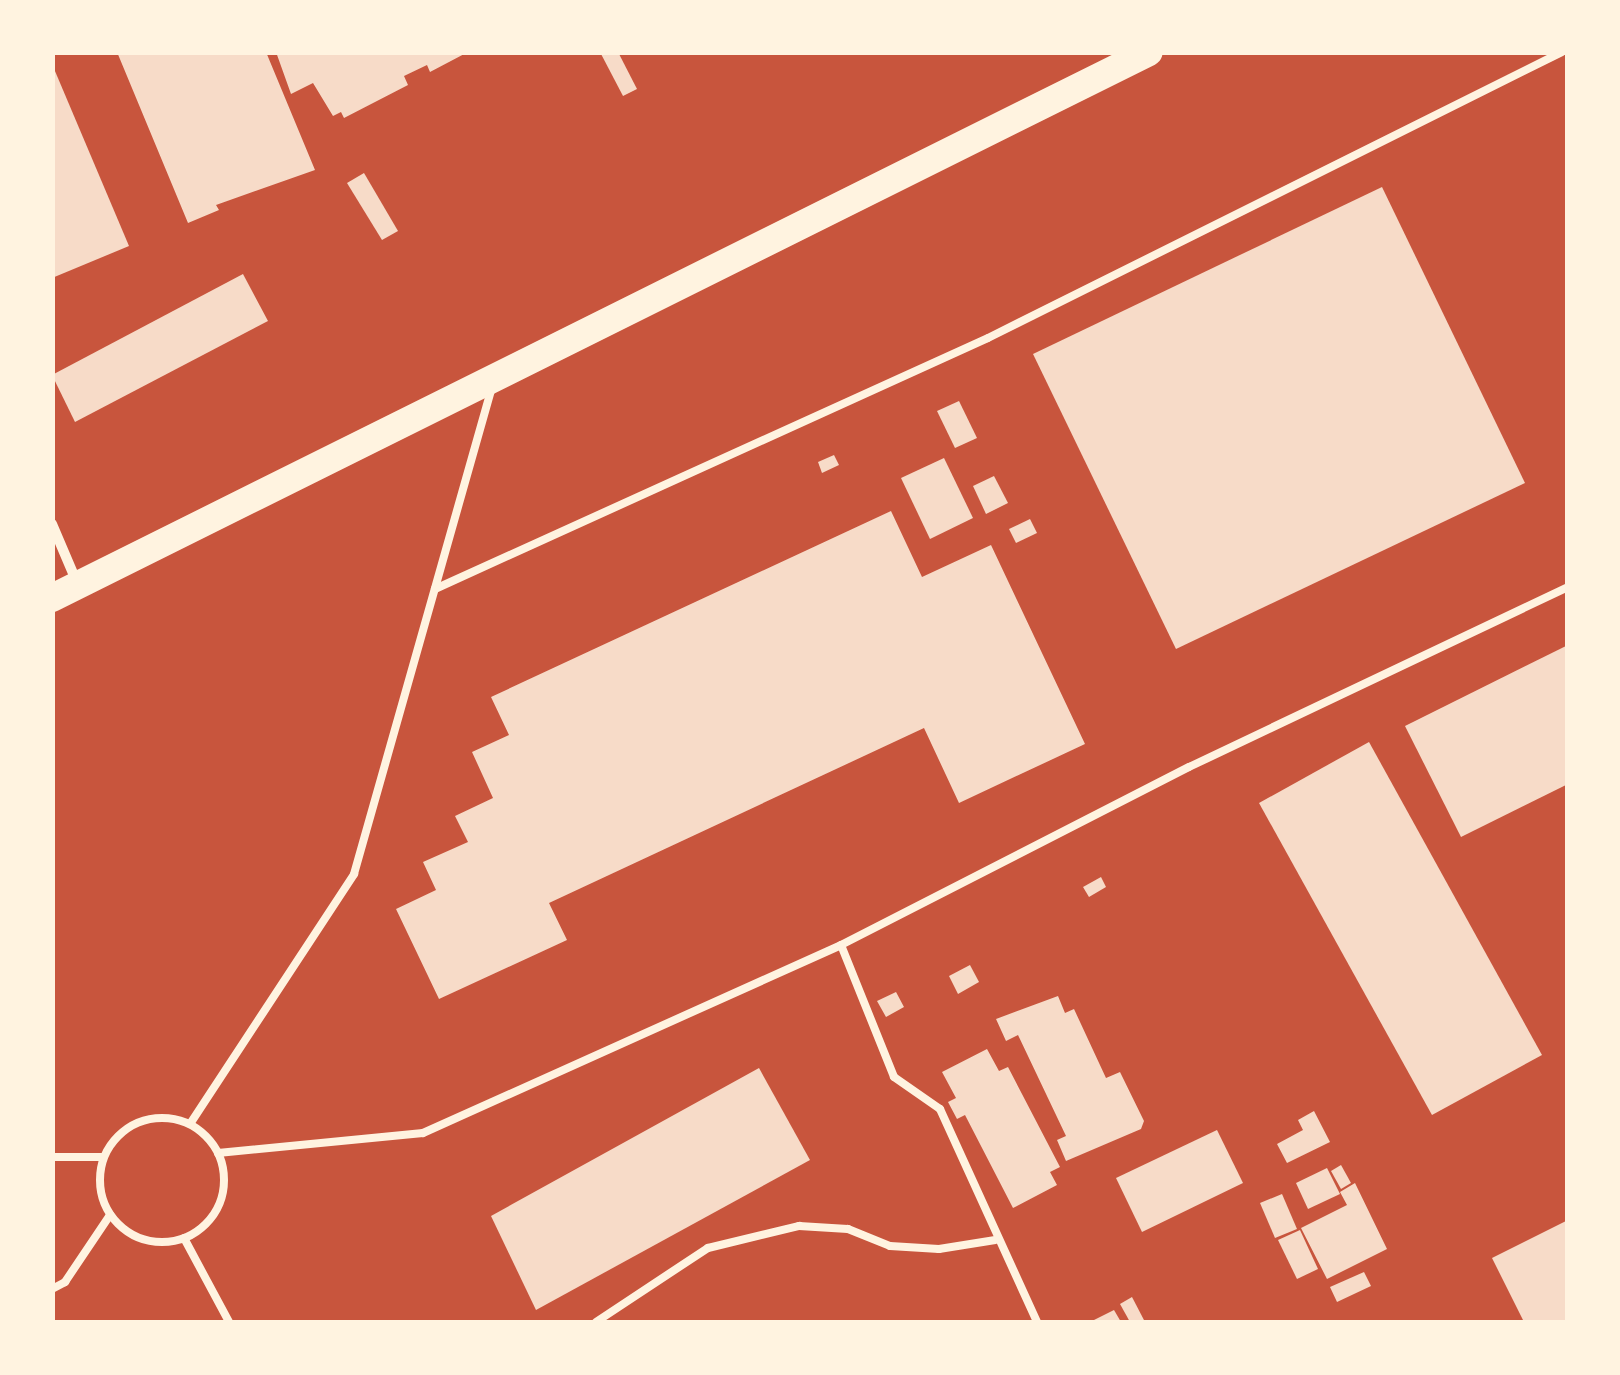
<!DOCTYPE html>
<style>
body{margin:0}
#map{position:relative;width:1620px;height:1375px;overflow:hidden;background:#c8553d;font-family:Signika,sans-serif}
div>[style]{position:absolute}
.building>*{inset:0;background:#f7dbc8}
.service>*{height:8px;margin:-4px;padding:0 4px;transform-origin:4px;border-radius:4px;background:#fff3e0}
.service>.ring{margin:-4px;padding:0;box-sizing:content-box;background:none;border:8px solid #fff3e0;border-radius:50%}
.minor>*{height:10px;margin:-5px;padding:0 5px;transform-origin:5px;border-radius:5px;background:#fff3e0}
.trunk>*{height:28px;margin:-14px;padding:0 14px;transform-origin:14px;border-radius:14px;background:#fff3e0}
span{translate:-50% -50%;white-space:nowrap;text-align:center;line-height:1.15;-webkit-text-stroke:10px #fff3e0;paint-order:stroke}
.frame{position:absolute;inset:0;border:55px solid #fff3e0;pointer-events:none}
</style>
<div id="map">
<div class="building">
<i style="clip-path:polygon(117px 52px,266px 52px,315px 170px,216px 205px,219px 210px,188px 223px)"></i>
<i style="clip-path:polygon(276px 52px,468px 52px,430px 72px,427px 65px,404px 76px,408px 85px,344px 118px,341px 112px,333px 116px,313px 83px,291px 94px)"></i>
<i style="clip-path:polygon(600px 52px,618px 52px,637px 89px,623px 96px)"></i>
<i style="clip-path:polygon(52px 64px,129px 246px,52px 278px)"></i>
<i style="clip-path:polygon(364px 173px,398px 231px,382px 240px,347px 183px)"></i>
<i style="clip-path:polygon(1382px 187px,1525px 483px,1176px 649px,1033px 354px)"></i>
<i style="clip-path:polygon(243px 274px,268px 321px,75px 422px,52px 375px)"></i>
<i style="clip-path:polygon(959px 401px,977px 438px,955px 448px,937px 411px)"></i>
<i style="clip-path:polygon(834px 455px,839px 465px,822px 473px,818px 462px)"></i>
<i style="clip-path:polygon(944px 458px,973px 518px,930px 539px,901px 478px)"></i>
<i style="clip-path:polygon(994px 476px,1008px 503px,986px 514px,973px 486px)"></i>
<i style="clip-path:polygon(891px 511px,922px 577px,991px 545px,1085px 744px,959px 803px,924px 728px,549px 903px,567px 940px,439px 999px,396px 909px,436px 890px,423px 862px,468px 842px,455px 816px,493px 798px,472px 752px,509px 735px,491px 697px)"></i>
<i style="clip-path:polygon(1030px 519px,1037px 533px,1016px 543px,1009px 529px)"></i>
<i style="clip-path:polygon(1568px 645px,1568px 784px,1461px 837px,1405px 726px)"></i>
<i style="clip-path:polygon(1369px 742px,1542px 1055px,1432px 1115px,1259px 803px)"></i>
<i style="clip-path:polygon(1101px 877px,1106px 887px,1089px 897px,1083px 887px)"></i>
<i style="clip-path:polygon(970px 965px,979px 982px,958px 994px,949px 976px)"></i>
<i style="clip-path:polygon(896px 992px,904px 1007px,886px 1017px,877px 1001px)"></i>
<i style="clip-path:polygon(1058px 996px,1065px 1013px,1074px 1009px,1106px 1078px,1120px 1072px,1144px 1121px,1141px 1129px,1066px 1161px,1057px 1140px,1066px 1136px,1018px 1035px,1006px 1041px,996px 1019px)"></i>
<i style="clip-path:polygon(987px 1049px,999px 1071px,1008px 1067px,1060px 1167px,1050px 1172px,1057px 1185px,1013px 1208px,965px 1115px,957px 1119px,948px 1102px,956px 1098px,942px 1072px)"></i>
<i style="clip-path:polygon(759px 1068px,810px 1160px,536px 1310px,491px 1216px)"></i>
<i style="clip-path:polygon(1314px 1111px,1330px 1142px,1287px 1163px,1277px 1144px,1303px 1130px,1298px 1120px)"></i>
<i style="clip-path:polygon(1217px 1130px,1243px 1183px,1142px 1232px,1116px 1178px)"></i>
<i style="clip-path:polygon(1341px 1165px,1351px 1183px,1341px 1189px,1331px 1171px)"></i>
<i style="clip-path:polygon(1327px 1168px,1340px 1194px,1308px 1209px,1296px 1183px)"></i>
<i style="clip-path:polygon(1355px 1183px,1387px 1249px,1327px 1279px,1301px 1228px,1347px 1205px,1340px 1192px)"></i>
<i style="clip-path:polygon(1282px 1194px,1297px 1229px,1275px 1238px,1260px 1203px)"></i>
<i style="clip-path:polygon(1568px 1220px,1568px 1322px,1524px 1322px,1492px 1258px)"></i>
<i style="clip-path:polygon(1300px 1230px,1318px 1269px,1297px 1279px,1278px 1240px)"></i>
<i style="clip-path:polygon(1364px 1272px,1371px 1286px,1337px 1302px,1330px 1287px)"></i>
<i style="clip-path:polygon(1132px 1297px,1145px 1322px,1130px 1322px,1120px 1304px)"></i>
<i style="clip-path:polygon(1114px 1310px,1121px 1322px,1090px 1322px)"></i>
</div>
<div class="service">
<i style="left:435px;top:589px;width:607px;rotate:-24.41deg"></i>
<i style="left:988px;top:338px;width:641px;rotate:-26.49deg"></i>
<i style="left:841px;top:945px;width:142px;rotate:68.1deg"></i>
<i style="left:894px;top:1077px;width:56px;rotate:34.8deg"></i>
<i style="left:940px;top:1109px;width:234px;rotate:65.5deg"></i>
<i class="ring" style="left:100px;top:1118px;width:116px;height:116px"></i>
<i style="left:190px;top:1124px;width:299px;rotate:-56.7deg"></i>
<i style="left:354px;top:874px;width:506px;rotate:-74.18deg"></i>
<i style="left:218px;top:1153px;width:206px;rotate:-5.6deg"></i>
<i style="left:423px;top:1133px;width:458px;rotate:-24.2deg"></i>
<i style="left:841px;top:945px;width:391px;rotate:-27.1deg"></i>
<i style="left:1189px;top:767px;width:420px;rotate:-25.4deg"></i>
<i style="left:52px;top:1157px;width:51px"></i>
<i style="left:184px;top:1238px;width:95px;rotate:61.8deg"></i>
<i style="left:52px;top:1289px;width:15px;rotate:-28deg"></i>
<i style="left:65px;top:1282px;width:81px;rotate:-56.1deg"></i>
<i style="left:596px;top:1322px;width:134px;rotate:-33.5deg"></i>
<i style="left:708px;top:1248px;width:94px;rotate:-13.6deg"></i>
<i style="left:799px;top:1226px;width:49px;rotate:3.5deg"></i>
<i style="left:848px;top:1229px;width:45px;rotate:22deg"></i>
<i style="left:890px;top:1246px;width:49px;rotate:3.5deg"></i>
<i style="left:939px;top:1249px;width:57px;rotate:-9.1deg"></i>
</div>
<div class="minor">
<i style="left:52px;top:524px;width:66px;rotate:66.9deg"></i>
</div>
<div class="trunk">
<i style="left:52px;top:598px;width:1225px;rotate:-26.46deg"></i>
</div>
<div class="frame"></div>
</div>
